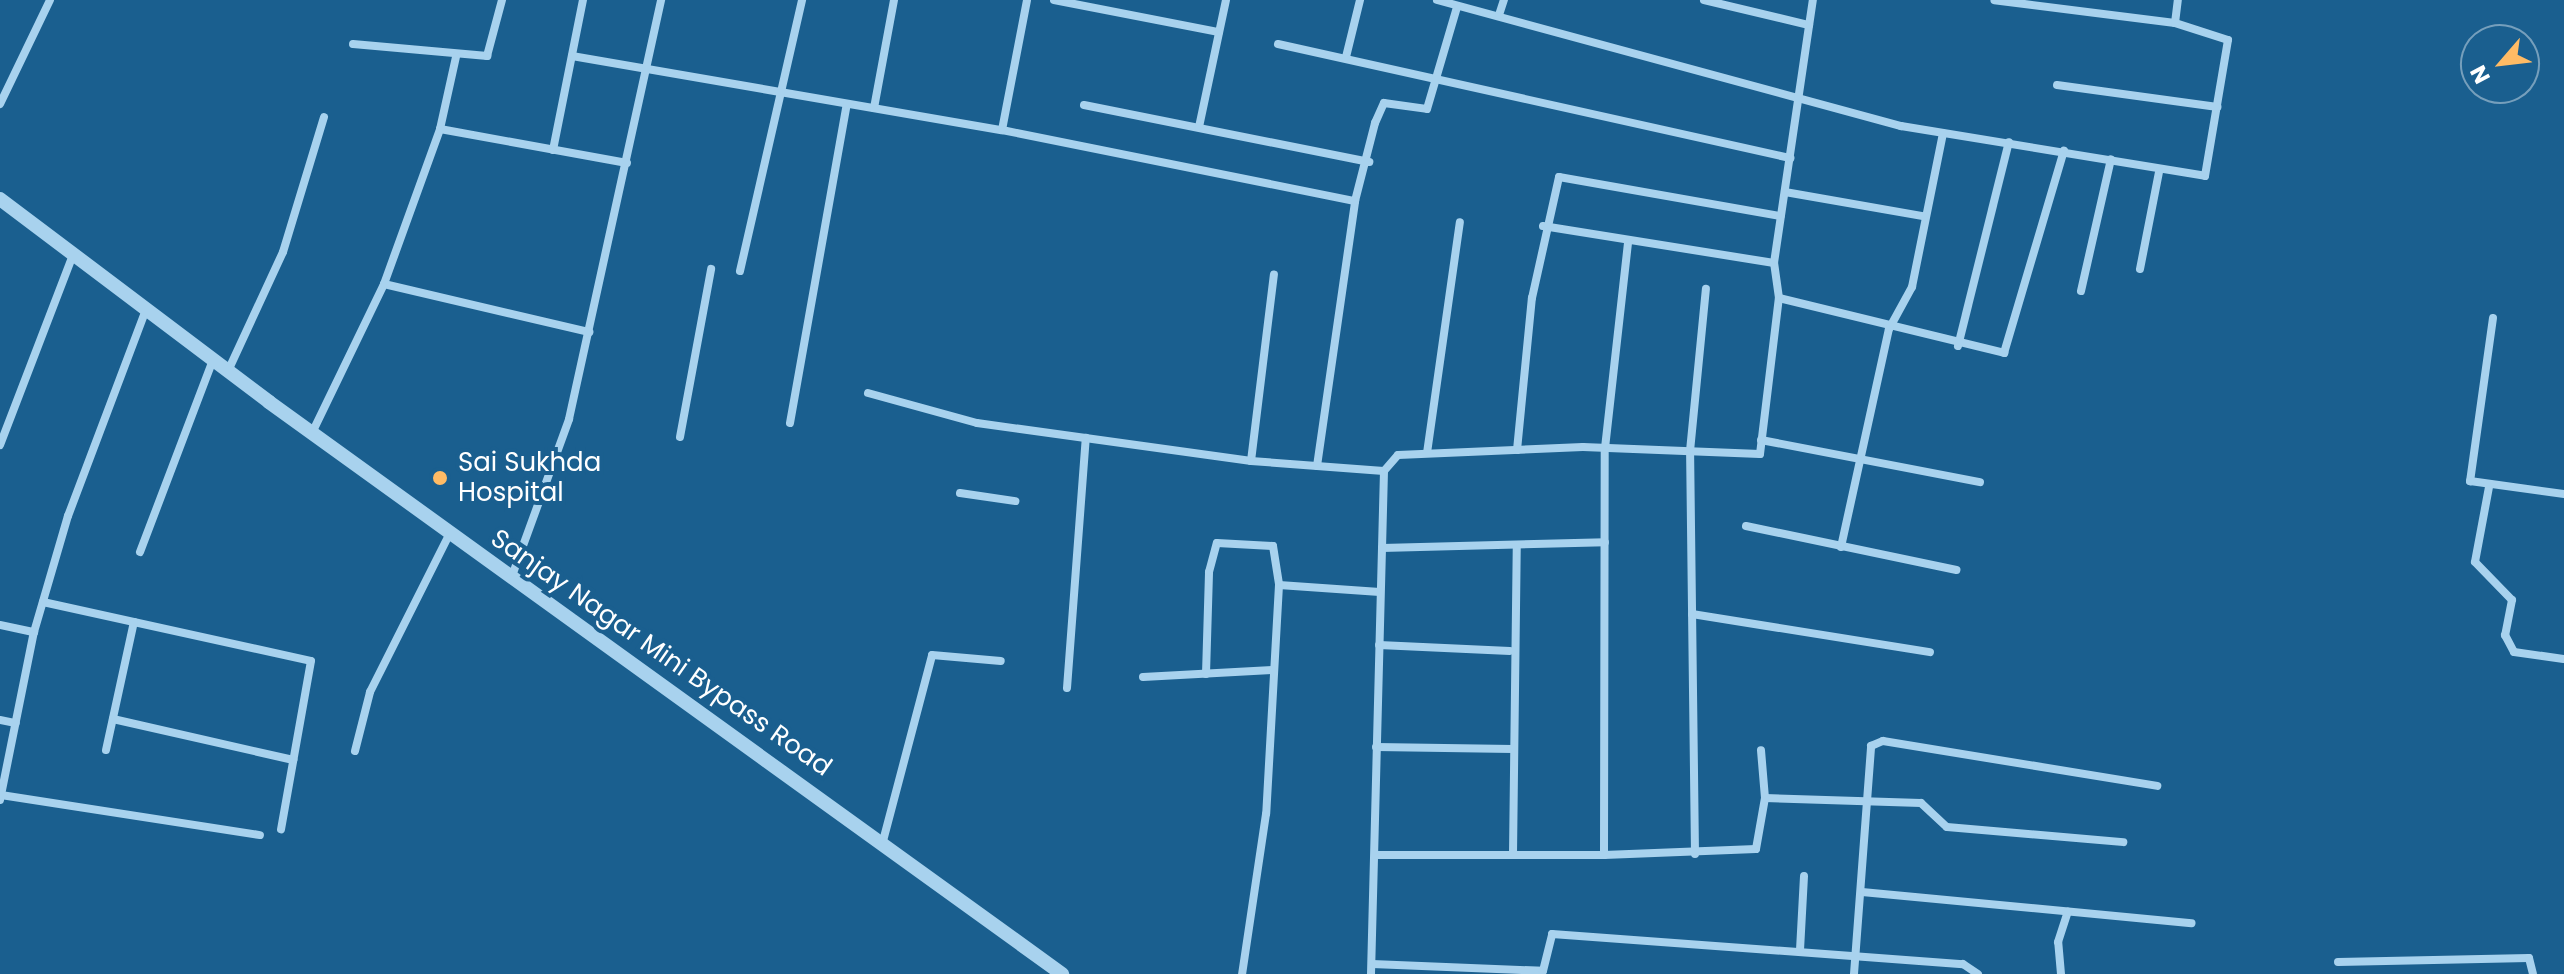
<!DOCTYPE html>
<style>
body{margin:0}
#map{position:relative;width:2564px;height:974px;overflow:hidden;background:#1a5f8f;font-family:Poppins,sans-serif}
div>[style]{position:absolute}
.minor>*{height:8px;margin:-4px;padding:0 4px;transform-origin:4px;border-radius:4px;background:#a8d2ee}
.tertiary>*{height:14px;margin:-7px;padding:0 7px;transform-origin:7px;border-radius:7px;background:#a8d2ee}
.dots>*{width:22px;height:22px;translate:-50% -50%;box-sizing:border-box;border:4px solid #1a5f8f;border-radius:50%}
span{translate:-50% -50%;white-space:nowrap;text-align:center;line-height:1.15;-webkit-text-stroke:8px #1a5f8f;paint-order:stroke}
.poi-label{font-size:26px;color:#fff}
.left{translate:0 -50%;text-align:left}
.street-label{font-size:26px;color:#fff}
.north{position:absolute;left:2460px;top:24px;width:80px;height:80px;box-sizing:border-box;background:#1a5f8f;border:2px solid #769fbc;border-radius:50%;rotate:242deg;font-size:22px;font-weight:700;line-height:32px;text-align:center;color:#fff}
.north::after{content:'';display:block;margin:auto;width:28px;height:36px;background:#ffbb65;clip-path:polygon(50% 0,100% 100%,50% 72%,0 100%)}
</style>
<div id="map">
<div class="minor">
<i style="left:1054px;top:0;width:168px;rotate:11deg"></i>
<i style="left:1437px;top:0;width:481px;rotate:15.2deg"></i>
<i style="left:1901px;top:126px;width:308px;rotate:9.3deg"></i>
<i style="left:2205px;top:176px;width:138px;rotate:-80.4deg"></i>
<i style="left:2228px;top:40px;width:56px;rotate:-162.2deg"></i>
<i style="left:2175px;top:23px;width:182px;rotate:-172.8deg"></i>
<i style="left:1704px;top:0;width:108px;rotate:13.4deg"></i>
<i style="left:1499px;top:15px;width:16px;rotate:-72deg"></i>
<i style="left:2175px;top:23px;width:23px;rotate:-83deg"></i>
<i style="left:353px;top:44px;width:135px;rotate:5.1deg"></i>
<i style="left:487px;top:56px;width:58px;rotate:-75deg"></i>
<i style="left:1278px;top:44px;width:525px;rotate:12.55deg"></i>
<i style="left:572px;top:56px;width:436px;rotate:9.8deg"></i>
<i style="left:1002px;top:130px;width:360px;rotate:11.4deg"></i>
<i style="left:1346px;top:57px;width:59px;rotate:-76.2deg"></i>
<i style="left:2057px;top:85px;width:162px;rotate:7.8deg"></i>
<i style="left:0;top:104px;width:115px;rotate:-64.3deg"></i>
<i style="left:1084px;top:105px;width:291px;rotate:11.3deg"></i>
<i style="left:874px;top:108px;width:110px;rotate:-79.5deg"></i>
<i style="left:1199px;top:127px;width:130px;rotate:-78deg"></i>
<i style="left:440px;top:129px;width:190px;rotate:10.3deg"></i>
<i style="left:1002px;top:130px;width:132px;rotate:-79.1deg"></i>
<i style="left:553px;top:150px;width:153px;rotate:-78.7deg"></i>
<i style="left:1785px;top:192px;width:140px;rotate:9.9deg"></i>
<i style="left:1543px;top:226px;width:234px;rotate:9.1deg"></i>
<i style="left:2140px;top:269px;width:99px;rotate:-78.9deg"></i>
<i style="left:740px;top:271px;width:278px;rotate:-77.1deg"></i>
<i style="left:384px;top:284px;width:211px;rotate:13.2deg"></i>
<i style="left:2081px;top:291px;width:135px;rotate:-77.2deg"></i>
<i style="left:1779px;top:298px;width:232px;rotate:13.7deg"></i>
<i style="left:2004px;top:353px;width:211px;rotate:-73.5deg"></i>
<i style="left:2493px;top:318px;width:165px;rotate:98deg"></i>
<i style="left:2470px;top:481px;width:95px;rotate:7.9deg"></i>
<i style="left:1958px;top:346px;width:210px;rotate:-76deg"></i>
<i style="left:228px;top:371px;width:131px;rotate:-65.2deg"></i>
<i style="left:283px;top:252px;width:141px;rotate:-73.1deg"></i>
<i style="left:868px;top:393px;width:113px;rotate:15.4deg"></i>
<i style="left:977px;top:423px;width:277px;rotate:7.9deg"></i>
<i style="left:1251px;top:461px;width:133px;rotate:4.3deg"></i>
<i style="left:790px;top:423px;width:324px;rotate:-79.9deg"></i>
<i style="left:312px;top:433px;width:165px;rotate:-64.2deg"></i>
<i style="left:384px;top:284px;width:165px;rotate:-70.1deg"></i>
<i style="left:440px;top:129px;width:74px;rotate:-77.5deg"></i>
<i style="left:680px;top:437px;width:171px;rotate:-79.5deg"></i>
<i style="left:1761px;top:440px;width:223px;rotate:10.9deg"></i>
<i style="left:0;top:445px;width:204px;rotate:-69deg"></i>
<i style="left:1517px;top:450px;width:153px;rotate:-84.4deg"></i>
<i style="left:1532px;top:298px;width:124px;rotate:-77.4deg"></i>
<i style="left:1559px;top:177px;width:225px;rotate:10deg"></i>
<i style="left:1427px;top:453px;width:233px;rotate:-81.9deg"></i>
<i style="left:1251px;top:461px;width:188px;rotate:-83deg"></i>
<i style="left:1317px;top:466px;width:268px;rotate:-81.8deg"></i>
<i style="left:1355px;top:201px;width:81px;rotate:-75.6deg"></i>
<i style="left:1375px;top:123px;width:22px;rotate:-66deg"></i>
<i style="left:1384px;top:103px;width:43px;rotate:7.9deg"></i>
<i style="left:1427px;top:109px;width:106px;rotate:-73.6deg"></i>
<i style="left:2489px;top:487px;width:76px;rotate:100.6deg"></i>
<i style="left:2475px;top:562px;width:53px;rotate:45.8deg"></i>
<i style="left:2512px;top:600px;width:36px;rotate:101deg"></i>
<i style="left:2505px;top:635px;width:19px;rotate:62deg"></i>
<i style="left:2514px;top:652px;width:50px;rotate:8deg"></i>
<i style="left:960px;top:493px;width:56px;rotate:8.3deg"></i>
<i style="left:1746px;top:526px;width:215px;rotate:11.8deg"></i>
<i style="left:1841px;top:547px;width:223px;rotate:-77.6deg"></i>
<i style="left:1889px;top:329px;width:48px;rotate:-61.3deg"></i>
<i style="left:1912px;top:287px;width:157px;rotate:-78.6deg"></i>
<i style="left:1382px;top:548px;width:223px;rotate:-1.5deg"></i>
<i style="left:140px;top:552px;width:205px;rotate:-69.2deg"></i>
<i style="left:512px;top:576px;width:167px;rotate:-70deg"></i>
<i style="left:569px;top:419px;width:429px;rotate:-77.6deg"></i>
<i style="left:1279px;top:585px;width:101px;rotate:4deg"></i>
<i style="left:43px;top:602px;width:274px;rotate:12.4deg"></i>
<i style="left:311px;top:661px;width:171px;rotate:100.1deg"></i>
<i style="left:1692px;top:614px;width:241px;rotate:9.1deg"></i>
<i style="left:0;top:625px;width:35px;rotate:12deg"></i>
<i style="left:1379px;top:645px;width:131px;rotate:2.6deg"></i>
<i style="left:1206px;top:674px;width:102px;rotate:-88.3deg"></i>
<i style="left:1209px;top:572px;width:30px;rotate:-75deg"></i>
<i style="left:1217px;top:543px;width:56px;rotate:3.1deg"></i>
<i style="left:1273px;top:546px;width:39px;rotate:81deg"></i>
<i style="left:1279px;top:585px;width:229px;rotate:93.2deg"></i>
<i style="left:1266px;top:814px;width:162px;rotate:98.5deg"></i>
<i style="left:1143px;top:677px;width:130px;rotate:-3.1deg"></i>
<i style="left:1067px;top:688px;width:251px;rotate:-85.7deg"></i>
<i style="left:113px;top:719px;width:185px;rotate:12.8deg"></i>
<i style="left:0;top:720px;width:16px;rotate:11deg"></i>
<i style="left:1376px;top:747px;width:137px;rotate:0.8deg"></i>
<i style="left:106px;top:750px;width:131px;rotate:-77.7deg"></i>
<i style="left:355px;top:751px;width:61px;rotate:-75.7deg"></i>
<i style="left:370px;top:692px;width:178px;rotate:-63.3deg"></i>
<i style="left:1px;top:795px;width:262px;rotate:8.8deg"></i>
<i style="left:1765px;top:798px;width:156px;rotate:1.8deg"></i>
<i style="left:1921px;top:803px;width:35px;rotate:43deg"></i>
<i style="left:1947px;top:827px;width:177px;rotate:4.9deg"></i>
<i style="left:0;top:800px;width:171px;rotate:-78.6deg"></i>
<i style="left:34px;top:632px;width:121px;rotate:-73.7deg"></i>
<i style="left:68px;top:516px;width:220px;rotate:-69.3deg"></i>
<i style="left:883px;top:841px;width:192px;rotate:-75.2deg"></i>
<i style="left:932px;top:655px;width:69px;rotate:5deg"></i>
<i style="left:1513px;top:854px;width:308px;rotate:-89.3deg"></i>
<i style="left:1695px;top:854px;width:403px;rotate:-90.7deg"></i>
<i style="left:1690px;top:451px;width:163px;rotate:-84.4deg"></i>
<i style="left:1375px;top:855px;width:229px"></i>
<i style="left:1604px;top:855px;width:407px;rotate:-89.9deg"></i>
<i style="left:1605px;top:448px;width:206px;rotate:-83.6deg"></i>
<i style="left:1604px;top:855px;width:152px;rotate:-2.3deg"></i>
<i style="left:1756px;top:849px;width:52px;rotate:-80deg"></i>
<i style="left:1765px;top:798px;width:48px;rotate:-94.8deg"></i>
<i style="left:1862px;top:892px;width:331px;rotate:5.4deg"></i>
<i style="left:1800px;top:950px;width:74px;rotate:-86.9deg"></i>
<i style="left:2338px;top:962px;width:191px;rotate:-1.2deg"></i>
<i style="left:2529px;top:958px;width:16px;rotate:76deg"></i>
<i style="left:1372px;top:964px;width:171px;rotate:2.3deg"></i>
<i style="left:1543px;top:971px;width:38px;rotate:-76deg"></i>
<i style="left:1552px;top:934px;width:412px;rotate:4.2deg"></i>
<i style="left:1963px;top:964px;width:18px;rotate:34deg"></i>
<i style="left:1371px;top:974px;width:503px;rotate:-88.52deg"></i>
<i style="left:1384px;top:471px;width:21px;rotate:-49deg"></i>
<i style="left:1398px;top:455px;width:185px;rotate:-2.5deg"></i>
<i style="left:1583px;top:447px;width:177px;rotate:2.3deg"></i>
<i style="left:1760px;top:454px;width:157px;rotate:-83.1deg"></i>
<i style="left:1779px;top:298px;width:35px;rotate:-98deg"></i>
<i style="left:1774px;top:263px;width:266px;rotate:-81.6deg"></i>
<i style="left:1854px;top:974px;width:229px;rotate:-85.7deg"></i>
<i style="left:1871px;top:746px;width:13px;rotate:-23deg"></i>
<i style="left:1883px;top:741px;width:278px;rotate:9.3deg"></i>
<i style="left:2061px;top:974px;width:32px;rotate:-95deg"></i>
<i style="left:2058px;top:942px;width:32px;rotate:-72deg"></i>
</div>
<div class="tertiary">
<i style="left:0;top:199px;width:337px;rotate:37deg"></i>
<i style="left:269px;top:402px;width:978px;rotate:35.8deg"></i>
</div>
<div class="dots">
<i style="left:440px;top:478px;background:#ffbb65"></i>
</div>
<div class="poi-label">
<span class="left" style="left:458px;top:478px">Sai Sukhda<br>Hospital</span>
</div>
<div class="street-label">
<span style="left:661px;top:653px;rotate:35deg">Sanjay Nagar Mini Bypass Road</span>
</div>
<div class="north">N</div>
</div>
